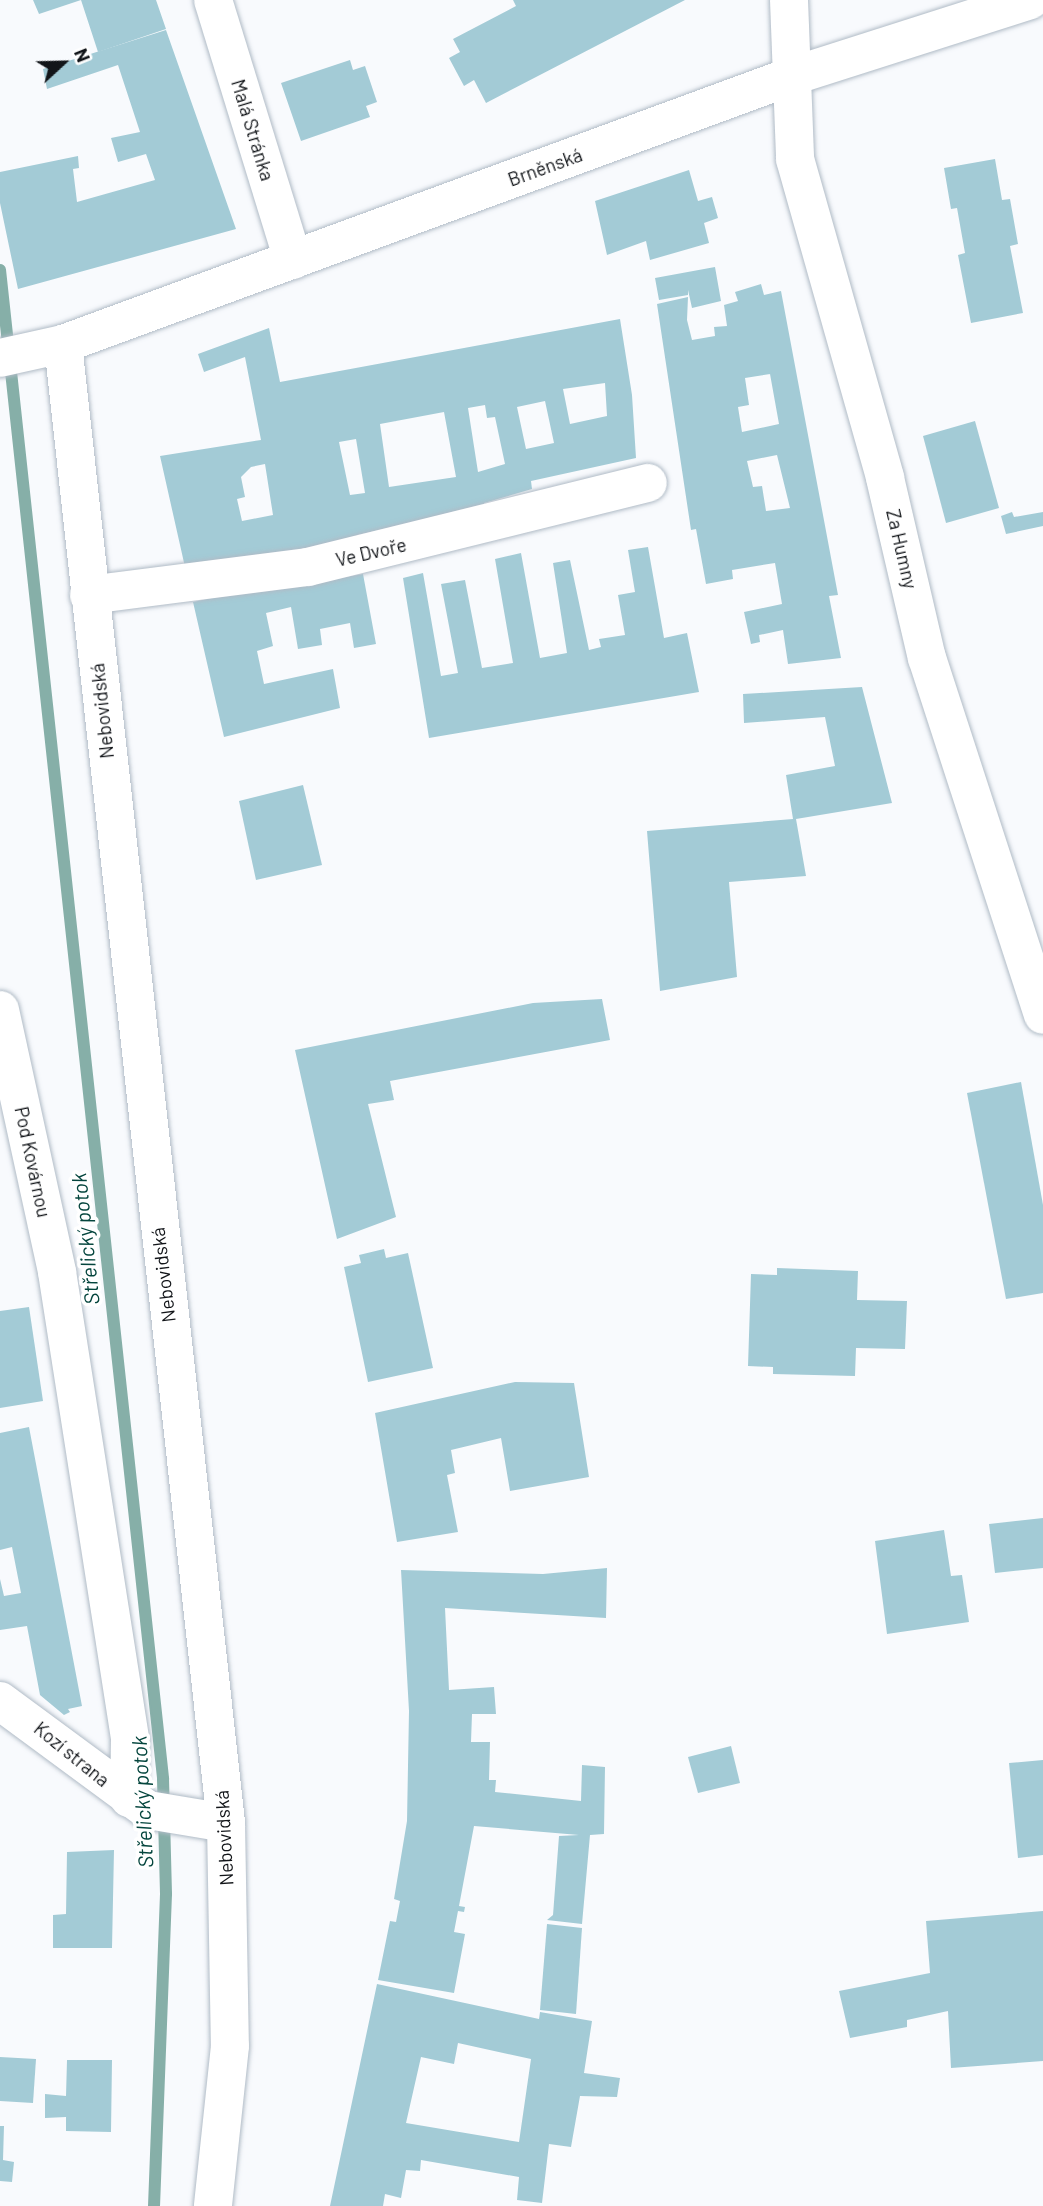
<!DOCTYPE html>
<meta charset="utf-8">
<style>
body{margin:0}
#map{position:relative;width:1043px;height:2206px;overflow:hidden;background:#f8fafd;font-family:Barlow,sans-serif}
div>[style]{position:absolute}
.stream>*{height:12px;margin:-6px;padding:0 6px;transform-origin:6px;border-radius:6px;background:#86afa8}
.building>*{inset:0;background:#a3cbd6}
.roads{filter:drop-shadow(0 0 2px #b0bbc6) drop-shadow(0 0 2px #b0bbc6)}
.minor>*{height:38px;margin:-19px;padding:0 19px;transform-origin:19px;border-radius:19px;background:#fff}
span{translate:-50% -50%;white-space:nowrap;text-align:center;line-height:1.15;-webkit-text-stroke:7px #fff;paint-order:stroke}
.street-label{font-size:19px;color:#121519}
.water-label{font-size:21px;color:#04453d;font-style:italic}
.north{position:absolute;left:28px;top:28px;width:70px;height:70px;-webkit-text-stroke:5px #fff;paint-order:stroke;rotate:68deg;font-size:19px;font-weight:700;line-height:28px;text-align:center;color:#121519}
.north::after{content:'';display:block;margin:auto;width:24px;height:32px;background:#121519;clip-path:polygon(50% 0,100% 100%,50% 72%,0 100%)}
</style>
<div id="map">
<div class="stream">
<i style="left:0;top:270px;width:1518px;rotate:83.83deg"></i>
<i style="left:163px;top:1779px;width:115px;rotate:88.5deg"></i>
<i style="left:166px;top:1894px;width:312px;rotate:92.2deg"></i>
</div>
<div class="building">
<i style="clip-path:polygon(33px 0,156px 0,166px 29px,98px 52px,81px 0,39px 14px)"></i>
<i style="clip-path:polygon(513px 0,685px 0,486px 103px,474px 80px,464px 86px,449px 58px,460px 52px,453px 39px,516px 6px)"></i>
<i style="clip-path:polygon(166px 30px,236px 229px,18px 289px,0 203px,0 172px,78px 156px,79px 168px,73px 169px,77px 202px,155px 180px,146px 154px,118px 162px,111px 138px,140px 132px,118px 65px,47px 89px,43px 69px)"></i>
<i style="clip-path:polygon(350px 60px,353px 70px,365px 66px,377px 102px,366px 106px,370px 117px,301px 141px,281px 83px)"></i>
<i style="clip-path:polygon(995px 159px,1002px 200px,1010px 199px,1018px 244px,1010px 246px,1023px 313px,971px 323px,958px 255px,965px 253px,957px 208px,951px 209px,944px 168px)"></i>
<i style="clip-path:polygon(689px 170px,698px 201px,712px 197px,718px 218px,704px 223px,709px 243px,650px 260px,646px 241px,607px 255px,595px 201px)"></i>
<i style="clip-path:polygon(715px 267px,721px 301px,692px 308px,688px 290px,688px 295px,659px 300px,655px 278px)"></i>
<i style="clip-path:polygon(evenodd,761px 284px,764px 295px,781px 291px,838px 595px,829px 596px,841px 658px,788px 664px,783px 630px,759px 635px,760px 642px,751px 644px,744px 612px,782px 604px,775px 563px,732px 570px,733px 579px,706px 584px,696px 529px,691px 530px,657px 304px,688px 297px,687px 320px,692px 340px,715px 336px,714px 327px,727px 326px,724px 305px,738px 301px,735px 292px,761px 284px,770px 374px,779px 424px,742px 432px,738px 407px,749px 405px,745px 378px,770px 374px,761px 284px,777px 455px,790px 508px,766px 511px,762px 486px,753px 487px,747px 461px,777px 455px)"></i>
<i style="clip-path:polygon(evenodd,620px 319px,632px 395px,636px 458px,531px 481px,532px 489px,484px 503px,484px 507px,357px 535px,358px 546px,187px 576px,160px 456px,261px 440px,245px 357px,204px 372px,198px 354px,269px 328px,280px 382px,620px 319px,605px 383px,607px 416px,570px 424px,563px 389px,605px 383px,620px 319px,545px 401px,554px 443px,526px 449px,517px 407px,545px 401px,620px 319px,485px 405px,487px 418px,495px 417px,505px 464px,478px 472px,468px 408px,485px 405px,620px 319px,444px 412px,456px 477px,389px 487px,380px 424px,444px 412px,620px 319px,356px 439px,365px 493px,350px 495px,339px 442px,356px 439px,620px 319px,265px 464px,273px 515px,242px 521px,237px 499px,245px 497px,241px 477px,251px 467px,265px 464px)"></i>
<i style="clip-path:polygon(975px 421px,999px 508px,946px 523px,923px 436px)"></i>
<i style="clip-path:polygon(1012px 512px,1014px 517px,1043px 512px,1043px 526px,1006px 534px,1001px 516px)"></i>
<i style="clip-path:polygon(648px 547px,664px 638px,687px 633px,699px 692px,429px 738px,403px 578px,423px 573px,441px 676px,458px 673px,441px 584px,465px 580px,482px 668px,513px 663px,495px 559px,521px 553px,540px 658px,567px 653px,553px 563px,570px 560px,589px 650px,601px 647px,599px 639px,625px 635px,618px 595px,635px 592px,628px 550px)"></i>
<i style="clip-path:polygon(363px 574px,376px 644px,354px 648px,350px 623px,320px 629px,322px 645px,298px 649px,291px 607px,266px 613px,273px 646px,257px 651px,264px 684px,333px 669px,340px 708px,224px 737px,193px 602px,287px 582px,294px 586px)"></i>
<i style="clip-path:polygon(862px 687px,892px 803px,796px 819px,806px 876px,729px 882px,737px 977px,660px 991px,647px 831px,793px 819px,786px 775px,835px 766px,825px 717px,744px 723px,743px 694px)"></i>
<i style="clip-path:polygon(303px 785px,322px 865px,256px 880px,239px 801px)"></i>
<i style="clip-path:polygon(602px 999px,610px 1040px,390px 1081px,394px 1100px,368px 1104px,396px 1217px,337px 1239px,295px 1050px,533px 1003px)"></i>
<i style="clip-path:polygon(1021px 1082px,1043px 1205px,1043px 1293px,1006px 1299px,967px 1093px)"></i>
<i style="clip-path:polygon(384px 1249px,386px 1258px,408px 1253px,433px 1368px,368px 1382px,344px 1267px,361px 1263px,359px 1255px)"></i>
<i style="clip-path:polygon(777px 1268px,858px 1271px,857px 1300px,907px 1301px,905px 1349px,856px 1348px,855px 1376px,773px 1374px,773px 1367px,748px 1366px,751px 1274px,777px 1275px)"></i>
<i style="clip-path:polygon(29px 1307px,43px 1401px,0 1408px,0 1311px)"></i>
<i style="clip-path:polygon(515px 1382px,574px 1383px,589px 1477px,510px 1491px,501px 1438px,451px 1450px,455px 1473px,447px 1475px,458px 1532px,397px 1542px,375px 1413px)"></i>
<i style="clip-path:polygon(29px 1427px,82px 1706px,68px 1709px,70px 1712px,64px 1715px,40px 1695px,27px 1626px,0 1630px,0 1579px,4px 1596px,21px 1593px,12px 1547px,0 1550px,0 1433px)"></i>
<i style="clip-path:polygon(1043px 1518px,1043px 1568px,995px 1573px,989px 1524px)"></i>
<i style="clip-path:polygon(944px 1530px,951px 1576px,962px 1575px,969px 1622px,887px 1634px,875px 1541px)"></i>
<i style="clip-path:polygon(607px 1568px,606px 1618px,445px 1608px,449px 1690px,494px 1687px,496px 1714px,472px 1714px,471px 1742px,490px 1742px,489px 1780px,496px 1780px,495px 1792px,581px 1801px,582px 1765px,605px 1767px,604px 1834px,590px 1835px,582px 1924px,547px 1920px,553px 1915px,559px 1836px,579px 1835px,474px 1826px,459px 1906px,465px 1907px,464px 1912px,458px 1911px,454px 1932px,465px 1934px,454px 1993px,378px 1980px,390px 1921px,396px 1922px,400px 1901px,394px 1899px,407px 1821px,409px 1711px,401px 1570px,543px 1574px)"></i>
<i style="clip-path:polygon(731px 1746px,740px 1783px,698px 1793px,688px 1757px)"></i>
<i style="clip-path:polygon(1043px 1760px,1043px 1855px,1018px 1858px,1009px 1763px)"></i>
<i style="clip-path:polygon(114px 1850px,112px 1948px,53px 1948px,53px 1915px,66px 1914px,67px 1852px)"></i>
<i style="clip-path:polygon(1043px 1911px,1043px 2061px,951px 2068px,948px 2011px,907px 2020px,907px 2027px,850px 2038px,839px 1991px,930px 1973px,926px 1921px)"></i>
<i style="clip-path:polygon(547px 1924px,582px 1928px,576px 2014px,540px 2010px)"></i>
<i style="clip-path:polygon(evenodd,377px 1984px,539px 2019px,540px 2012px,592px 2021px,584px 2073px,620px 2078px,617px 2097px,580px 2096px,571px 2147px,549px 2144px,542px 2203px,517px 2200px,519px 2177px,421px 2160px,420px 2171px,406px 2170px,401px 2198px,385px 2194px,383px 2206px,330px 2206px,377px 1984px,458px 2043px,531px 2059px,519px 2142px,406px 2123px,421px 2057px,454px 2064px,458px 2043px)"></i>
<i style="clip-path:polygon(0 2057px,36px 2059px,33px 2103px,0 2101px)"></i>
<i style="clip-path:polygon(67px 2060px,112px 2060px,111px 2132px,66px 2131px,66px 2117px,45px 2118px,45px 2094px,66px 2096px)"></i>
<i style="clip-path:polygon(0 2126px,4px 2126px,3px 2160px,14px 2162px,12px 2182px,0 2181px)"></i>
</div>
<div class="roads">
<div class="minor">
<i style="left:213px;top:0;width:272px;rotate:72.9deg"></i>
<i style="left:789px;top:0;width:159px;rotate:87.8deg"></i>
<i style="left:795px;top:159px;width:331px;rotate:74.2deg"></i>
<i style="left:885px;top:478px;width:185px;rotate:76.9deg"></i>
<i style="left:927px;top:658px;width:375px;rotate:72deg"></i>
<i style="left:63px;top:344px;width:1488px;rotate:83.71deg"></i>
<i style="left:226px;top:1823px;width:223px;rotate:89deg"></i>
<i style="left:230px;top:2046px;width:161px;rotate:96.1deg"></i>
<i style="left:0;top:358px;width:65px;rotate:-12.5deg"></i>
<i style="left:63px;top:344px;width:774px;rotate:-20.19deg"></i>
<i style="left:789px;top:77px;width:253px;rotate:-17.7deg"></i>
<i style="left:89px;top:595px;width:221px;rotate:-7.3deg"></i>
<i style="left:308px;top:567px;width:350px;rotate:-13.9deg"></i>
<i style="left:0;top:1010px;width:268px;rotate:77.7deg"></i>
<i style="left:57px;top:1272px;width:474px;rotate:81.1deg"></i>
<i style="left:130px;top:1740px;width:58px;rotate:91deg"></i>
<i style="left:0;top:1701px;width:184px;rotate:36.4deg"></i>
<i style="left:148px;top:1810px;width:79px;rotate:9.5deg"></i>
</div>
</div>
<div class="street-label">
<span style="left:253px;top:130px;rotate:73deg">Malá Stránka</span>
<span style="left:545px;top:167px;rotate:-20deg">Brněnská</span>
<span style="left:902px;top:549px;rotate:77deg">Za Humny</span>
<span style="left:371px;top:552px;rotate:-13deg">Ve Dvoře</span>
<span style="left:102px;top:711px;rotate:-96deg">Nebovidská</span>
<span style="left:33px;top:1162px;rotate:78deg">Pod Kovárnou</span>
<span style="left:163px;top:1275px;rotate:-97deg">Nebovidská</span>
<span style="left:72px;top:1754px;rotate:39deg">Kozí strana</span>
<span style="left:224px;top:1838px;rotate:-93deg">Nebovidská</span>
</div>
<div class="water-label">
<span style="left:85px;top:1239px;rotate:-96deg">Střelický potok</span>
<span style="left:142px;top:1802px;rotate:-93deg">Střelický potok</span>
</div>
<div class="north">N</div>
</div>
